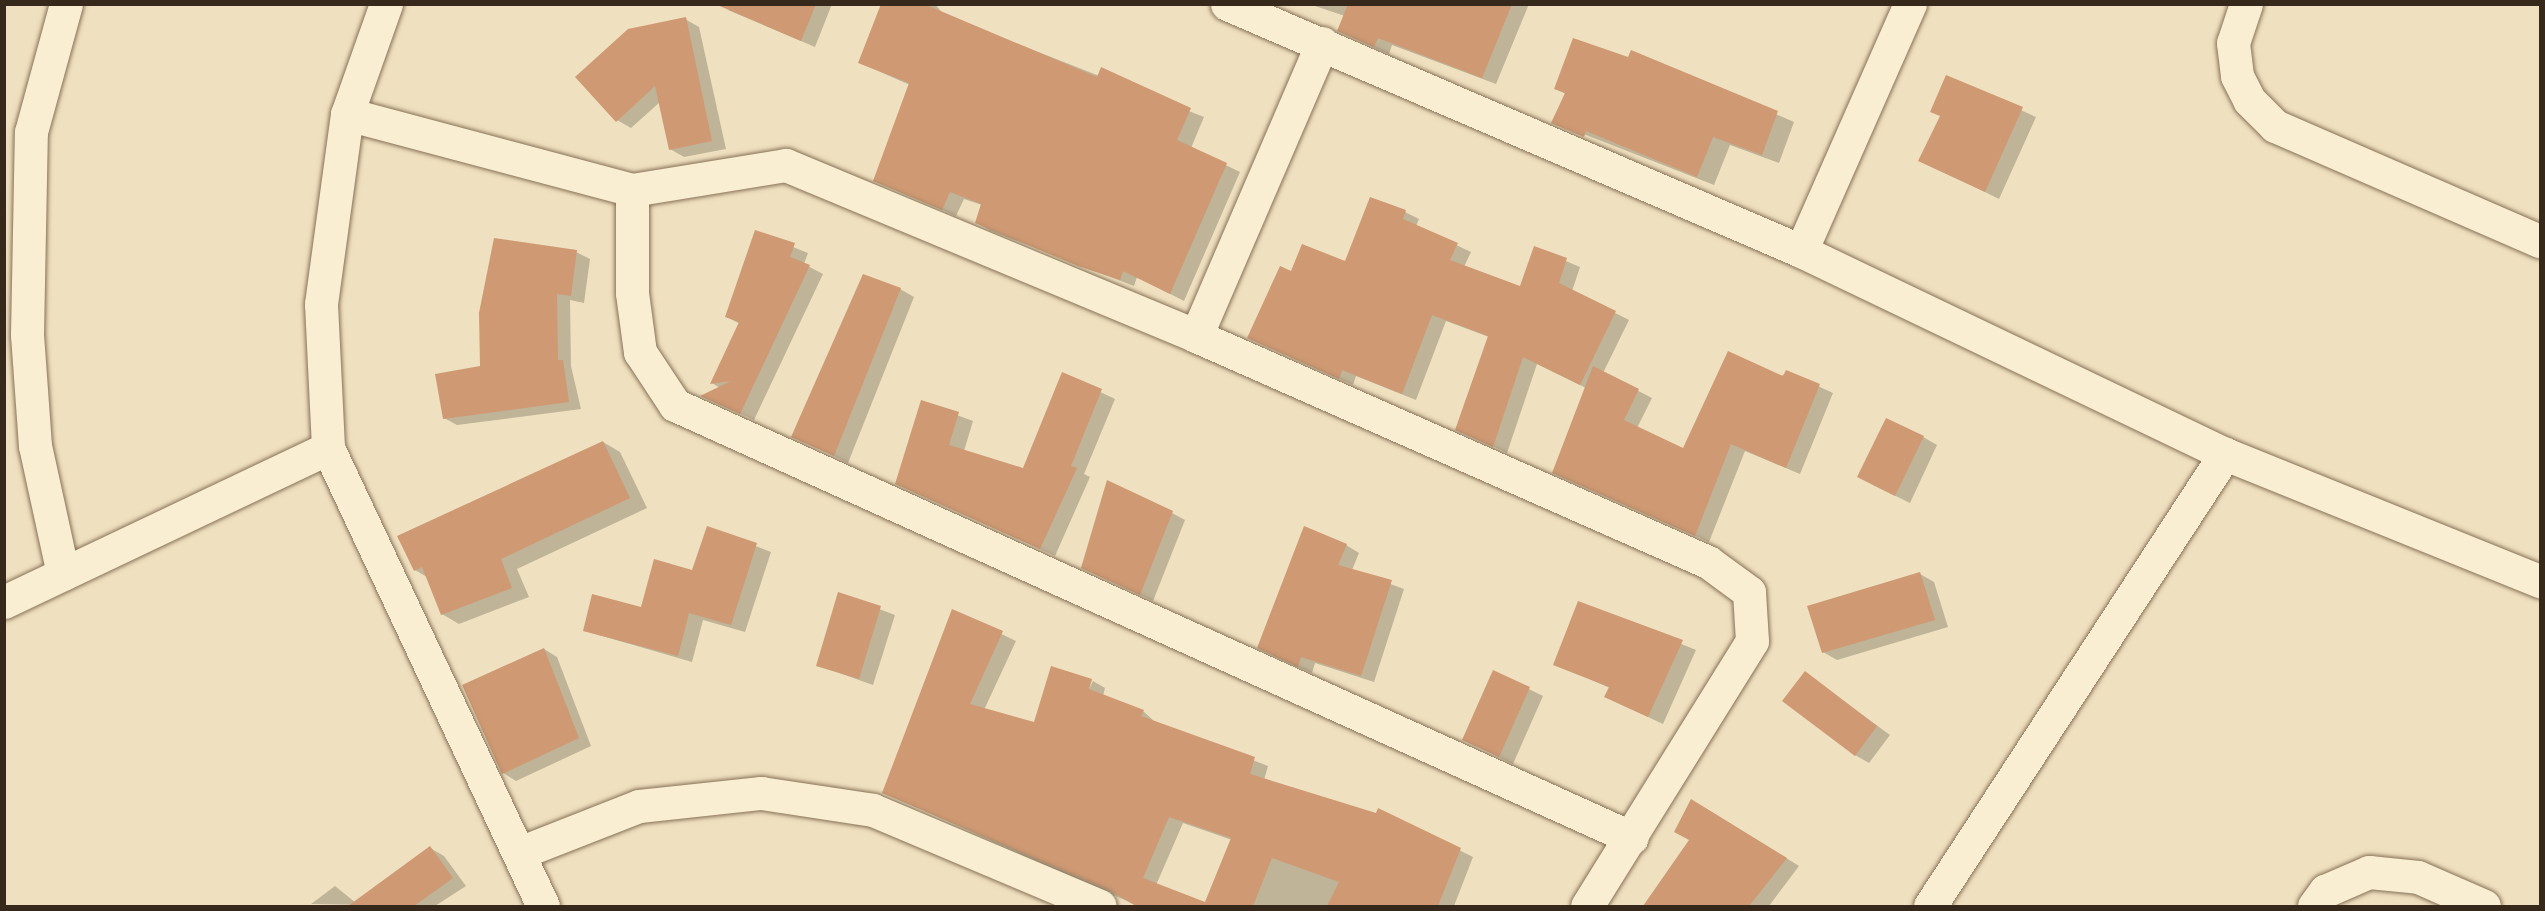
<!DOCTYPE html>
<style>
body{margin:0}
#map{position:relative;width:2545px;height:911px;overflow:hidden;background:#efe0bf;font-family:Spectral,serif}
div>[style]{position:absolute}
.shadow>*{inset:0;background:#0003}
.building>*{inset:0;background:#ce9973}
.roads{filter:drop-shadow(0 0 2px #877157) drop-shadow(0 0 2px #877157)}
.street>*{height:33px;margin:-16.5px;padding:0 16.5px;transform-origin:16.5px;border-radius:16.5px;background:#f9eed2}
span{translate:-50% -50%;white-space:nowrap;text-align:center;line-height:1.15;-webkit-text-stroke:5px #f6eace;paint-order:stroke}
.frame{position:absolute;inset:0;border:6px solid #36291c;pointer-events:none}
</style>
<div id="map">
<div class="shadow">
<i style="clip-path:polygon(753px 4px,832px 4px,815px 47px,728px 10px)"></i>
<i style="clip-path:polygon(883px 4px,935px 4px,944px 15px,1204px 117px,1191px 148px,1240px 172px,1184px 301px,1137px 277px,1134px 286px,991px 231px,977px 223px,982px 205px,964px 199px,956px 216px,875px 180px,910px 85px,860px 63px)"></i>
<i style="clip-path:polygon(1309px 4px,1529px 4px,1496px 84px,1392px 45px,1389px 54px,1353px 38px,1339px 30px,1345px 16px)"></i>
<i style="clip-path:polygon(685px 19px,699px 27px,726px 149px,684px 157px,670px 149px,660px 102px,631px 128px,617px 120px)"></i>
<i style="clip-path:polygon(1632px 52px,1794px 122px,1779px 163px,1730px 145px,1714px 185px,1553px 122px,1566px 94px,1556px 89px,1629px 59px)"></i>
<i style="clip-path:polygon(1947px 77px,2036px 117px,1999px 199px,1920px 160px,1941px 116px)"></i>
<i style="clip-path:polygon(1405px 212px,1419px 219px,1416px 226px,1471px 252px,1464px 267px,1521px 288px,1535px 248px,1580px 267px,1572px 291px,1629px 320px,1603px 373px,1652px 398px,1637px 428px,1684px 450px,1787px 372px,1833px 393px,1800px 474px,1745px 451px,1709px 542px,1554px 472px,1586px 388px,1537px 364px,1507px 453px,1457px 429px,1489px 337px,1446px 321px,1416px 400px,1356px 376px,1353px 385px,1249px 338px,1292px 273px,1345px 263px)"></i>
<i style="clip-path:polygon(756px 232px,808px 253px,804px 264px,823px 274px,754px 420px,703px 396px,720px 388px,712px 383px,740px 324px,727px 317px)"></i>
<i style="clip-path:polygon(576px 252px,590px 259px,584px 303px,570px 300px,571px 366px,581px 409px,457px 425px,444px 418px)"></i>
<i style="clip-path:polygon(900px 289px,914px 297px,848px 463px,793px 436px)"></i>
<i style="clip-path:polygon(1062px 374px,1115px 399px,1084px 474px,1090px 477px,1055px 556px,897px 483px,922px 402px,973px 421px,964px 451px,1024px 470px)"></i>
<i style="clip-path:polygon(1923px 437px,1937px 445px,1910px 503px,1873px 485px)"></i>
<i style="clip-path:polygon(603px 442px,620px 452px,647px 508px,517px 569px,529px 597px,459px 624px,442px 614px,427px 577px,415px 570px)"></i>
<i style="clip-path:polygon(1172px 513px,1185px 520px,1153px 601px,1082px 567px)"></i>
<i style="clip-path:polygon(708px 528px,771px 552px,745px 632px,703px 620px,692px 662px,585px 631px,642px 608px,693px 572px)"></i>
<i style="clip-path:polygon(1346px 545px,1359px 553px,1352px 570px,1404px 589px,1374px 682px,1315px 663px,1312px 673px,1272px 655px)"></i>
<i style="clip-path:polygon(1920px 574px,1934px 582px,1948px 627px,1837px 660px,1823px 652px)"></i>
<i style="clip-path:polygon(839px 594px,895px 615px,873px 685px,817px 665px)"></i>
<i style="clip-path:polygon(1579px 602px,1696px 650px,1663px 724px,1620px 704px,1610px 688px,1555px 664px)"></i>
<i style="clip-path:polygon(953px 611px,1016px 641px,984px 710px,1035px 724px,1052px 668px,1092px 680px,1086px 695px,1093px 681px,1105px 688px,1103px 696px,1143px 711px,1155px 722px,1268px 766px,1264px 780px,1377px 815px,1379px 810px,1473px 857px,1454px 906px,1204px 906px,1232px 840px,1183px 823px,1147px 906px,1138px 906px,884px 793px)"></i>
<i style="clip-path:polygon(544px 649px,557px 657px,591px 746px,516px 781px,503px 773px)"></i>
<i style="clip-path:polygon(1494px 672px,1543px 696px,1513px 764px,1464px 740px)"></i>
<i style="clip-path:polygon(1805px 673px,1890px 735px,1869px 763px,1855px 755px)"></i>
<i style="clip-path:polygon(1705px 808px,1799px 866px,1769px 906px,1679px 906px,1656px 890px,1691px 840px)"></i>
<i style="clip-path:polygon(430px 848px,444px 856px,466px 886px,435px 906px,311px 904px,335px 886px,356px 903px)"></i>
</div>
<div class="building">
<i style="clip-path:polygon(715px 4px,816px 4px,801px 41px)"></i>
<i style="clip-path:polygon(881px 4px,924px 4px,1097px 77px,1101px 67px,1191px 108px,1177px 140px,1227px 163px,1170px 294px,1123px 271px,1120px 280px,1078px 266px,975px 223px,981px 204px,950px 192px,942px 210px,873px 181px,909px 83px,858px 63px)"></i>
<i style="clip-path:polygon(1348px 4px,1512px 4px,1482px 78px,1378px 38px,1374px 47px,1337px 31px)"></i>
<i style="clip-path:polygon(686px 17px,712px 141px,669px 150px,655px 86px,616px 122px,575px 77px,628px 29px)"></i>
<i style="clip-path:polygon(1573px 38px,1628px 57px,1631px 50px,1778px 111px,1762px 155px,1713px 137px,1697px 177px,1586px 131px,1584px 137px,1551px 123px,1565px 93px,1554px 89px)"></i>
<i style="clip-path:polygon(1946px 75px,2023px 107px,1985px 192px,1918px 161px,1940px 116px,1930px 112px)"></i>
<i style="clip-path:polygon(1370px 197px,1406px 210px,1403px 219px,1458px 243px,1450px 260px,1520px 286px,1534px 246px,1567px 258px,1559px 283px,1616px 311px,1580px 385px,1523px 357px,1493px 447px,1455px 430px,1488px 336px,1432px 315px,1402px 394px,1342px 370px,1339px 379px,1247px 338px,1280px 266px,1291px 271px,1302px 244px,1345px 261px)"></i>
<i style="clip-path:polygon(755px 230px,795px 243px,790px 257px,810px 265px,740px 414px,700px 396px,731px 381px,710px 384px,739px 322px,725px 317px)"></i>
<i style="clip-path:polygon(494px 238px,577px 250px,571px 296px,557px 294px,558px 360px,563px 360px,569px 402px,443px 419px,435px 374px,480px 366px,479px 313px)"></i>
<i style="clip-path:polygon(863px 274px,901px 288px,834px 456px,791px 437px)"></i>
<i style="clip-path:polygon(1728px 351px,1783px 376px,1786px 370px,1820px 384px,1786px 468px,1731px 444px,1695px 536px,1552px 473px,1593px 366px,1639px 389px,1624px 420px,1683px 448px)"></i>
<i style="clip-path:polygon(1062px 372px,1102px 389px,1071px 466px,1077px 468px,1040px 549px,895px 484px,921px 400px,959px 412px,949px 445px,1023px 468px)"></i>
<i style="clip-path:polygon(1886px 418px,1924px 436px,1895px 496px,1857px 477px)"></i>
<i style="clip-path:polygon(603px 441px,630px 498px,501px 559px,512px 588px,441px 615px,422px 567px,414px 571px,397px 536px)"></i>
<i style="clip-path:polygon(1107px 480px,1173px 511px,1140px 595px,1081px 568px)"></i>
<i style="clip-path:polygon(707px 526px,757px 543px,731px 625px,689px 613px,678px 656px,583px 631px,592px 594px,641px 607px,654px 559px,692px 570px)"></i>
<i style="clip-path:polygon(1304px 526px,1347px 544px,1338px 565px,1392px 580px,1361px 676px,1301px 657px,1298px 667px,1257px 648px)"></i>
<i style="clip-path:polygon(1920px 572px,1935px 620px,1822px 653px,1807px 606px)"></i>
<i style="clip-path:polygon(838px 592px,881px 606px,859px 679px,816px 666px)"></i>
<i style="clip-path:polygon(1578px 601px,1683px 640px,1648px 717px,1604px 697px,1609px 687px,1553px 665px)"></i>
<i style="clip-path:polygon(evenodd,952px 609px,1003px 631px,970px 704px,1034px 722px,1051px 666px,1092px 679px,1089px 689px,1144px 710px,1141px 716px,1255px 757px,1250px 774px,1376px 813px,1378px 808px,1461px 848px,1438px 906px,1327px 906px,1339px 882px,1272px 858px,1253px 906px,1136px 906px,1107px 889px,882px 793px,952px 609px,1169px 817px,1231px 838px,1205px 902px,1143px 878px,1169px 817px)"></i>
<i style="clip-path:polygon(544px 648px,579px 738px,502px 774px,462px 685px)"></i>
<i style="clip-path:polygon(1493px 670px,1530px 687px,1499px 757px,1462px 740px)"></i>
<i style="clip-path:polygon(1805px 671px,1877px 726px,1855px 756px,1782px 701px)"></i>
<i style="clip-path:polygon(1691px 799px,1787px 858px,1749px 906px,1643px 906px,1689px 840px,1674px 832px)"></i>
<i style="clip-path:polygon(430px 846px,453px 878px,414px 906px,348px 906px)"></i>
</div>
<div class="roads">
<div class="street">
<i style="left:386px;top:4px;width:117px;rotate:109.5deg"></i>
<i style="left:347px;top:114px;width:192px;rotate:97.8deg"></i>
<i style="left:321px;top:304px;width:144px;rotate:87.2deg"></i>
<i style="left:328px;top:448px;width:506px;rotate:64.85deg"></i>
<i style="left:1227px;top:4px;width:625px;rotate:23.28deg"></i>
<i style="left:1801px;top:251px;width:470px;rotate:25.6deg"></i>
<i style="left:2225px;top:454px;width:340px;rotate:22deg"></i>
<i style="left:2246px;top:4px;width:41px;rotate:108.4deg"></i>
<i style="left:2233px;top:43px;width:33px;rotate:83deg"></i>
<i style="left:2237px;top:76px;width:27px;rotate:63deg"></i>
<i style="left:2249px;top:100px;width:37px;rotate:45deg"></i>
<i style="left:2275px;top:126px;width:289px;rotate:23.5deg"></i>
<i style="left:347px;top:114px;width:295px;rotate:14.9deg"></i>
<i style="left:632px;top:190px;width:156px;rotate:-9.2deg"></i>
<i style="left:786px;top:165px;width:444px;rotate:22.6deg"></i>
<i style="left:1196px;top:336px;width:560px;rotate:23.82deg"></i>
<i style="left:1708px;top:562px;width:51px;rotate:36.2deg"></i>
<i style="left:1749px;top:592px;width:49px;rotate:86.5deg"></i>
<i style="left:1752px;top:641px;width:312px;rotate:121.9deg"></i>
<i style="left:632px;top:190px;width:103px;rotate:90deg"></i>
<i style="left:632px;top:293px;width:60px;rotate:82.3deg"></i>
<i style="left:640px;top:352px;width:64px;rotate:56.6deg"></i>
<i style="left:675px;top:405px;width:1050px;rotate:24.34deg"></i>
<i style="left:1801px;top:251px;width:270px;rotate:-66.2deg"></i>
<i style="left:1196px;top:336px;width:319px;rotate:-66.7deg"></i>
<i style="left:63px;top:574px;width:131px;rotate:-102.3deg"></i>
<i style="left:35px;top:446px;width:111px;rotate:-94.1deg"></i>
<i style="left:27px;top:335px;width:203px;rotate:-88.9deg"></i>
<i style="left:31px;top:132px;width:133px;rotate:-74.7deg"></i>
<i style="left:4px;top:602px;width:359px;rotate:-25.4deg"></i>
<i style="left:519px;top:853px;width:129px;rotate:-21.4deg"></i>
<i style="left:639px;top:806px;width:123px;rotate:-6.1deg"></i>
<i style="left:761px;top:793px;width:113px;rotate:8.6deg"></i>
<i style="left:873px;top:810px;width:246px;rotate:22.9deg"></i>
<i style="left:1930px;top:906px;width:540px;rotate:-56.87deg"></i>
<i style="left:2314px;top:906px;width:19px;rotate:-54deg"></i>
<i style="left:2325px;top:891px;width:48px;rotate:-23.4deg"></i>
<i style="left:2369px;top:872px;width:49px;rotate:5.8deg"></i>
<i style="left:2418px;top:877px;width:72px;rotate:23.7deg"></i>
</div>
</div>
<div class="frame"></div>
</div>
